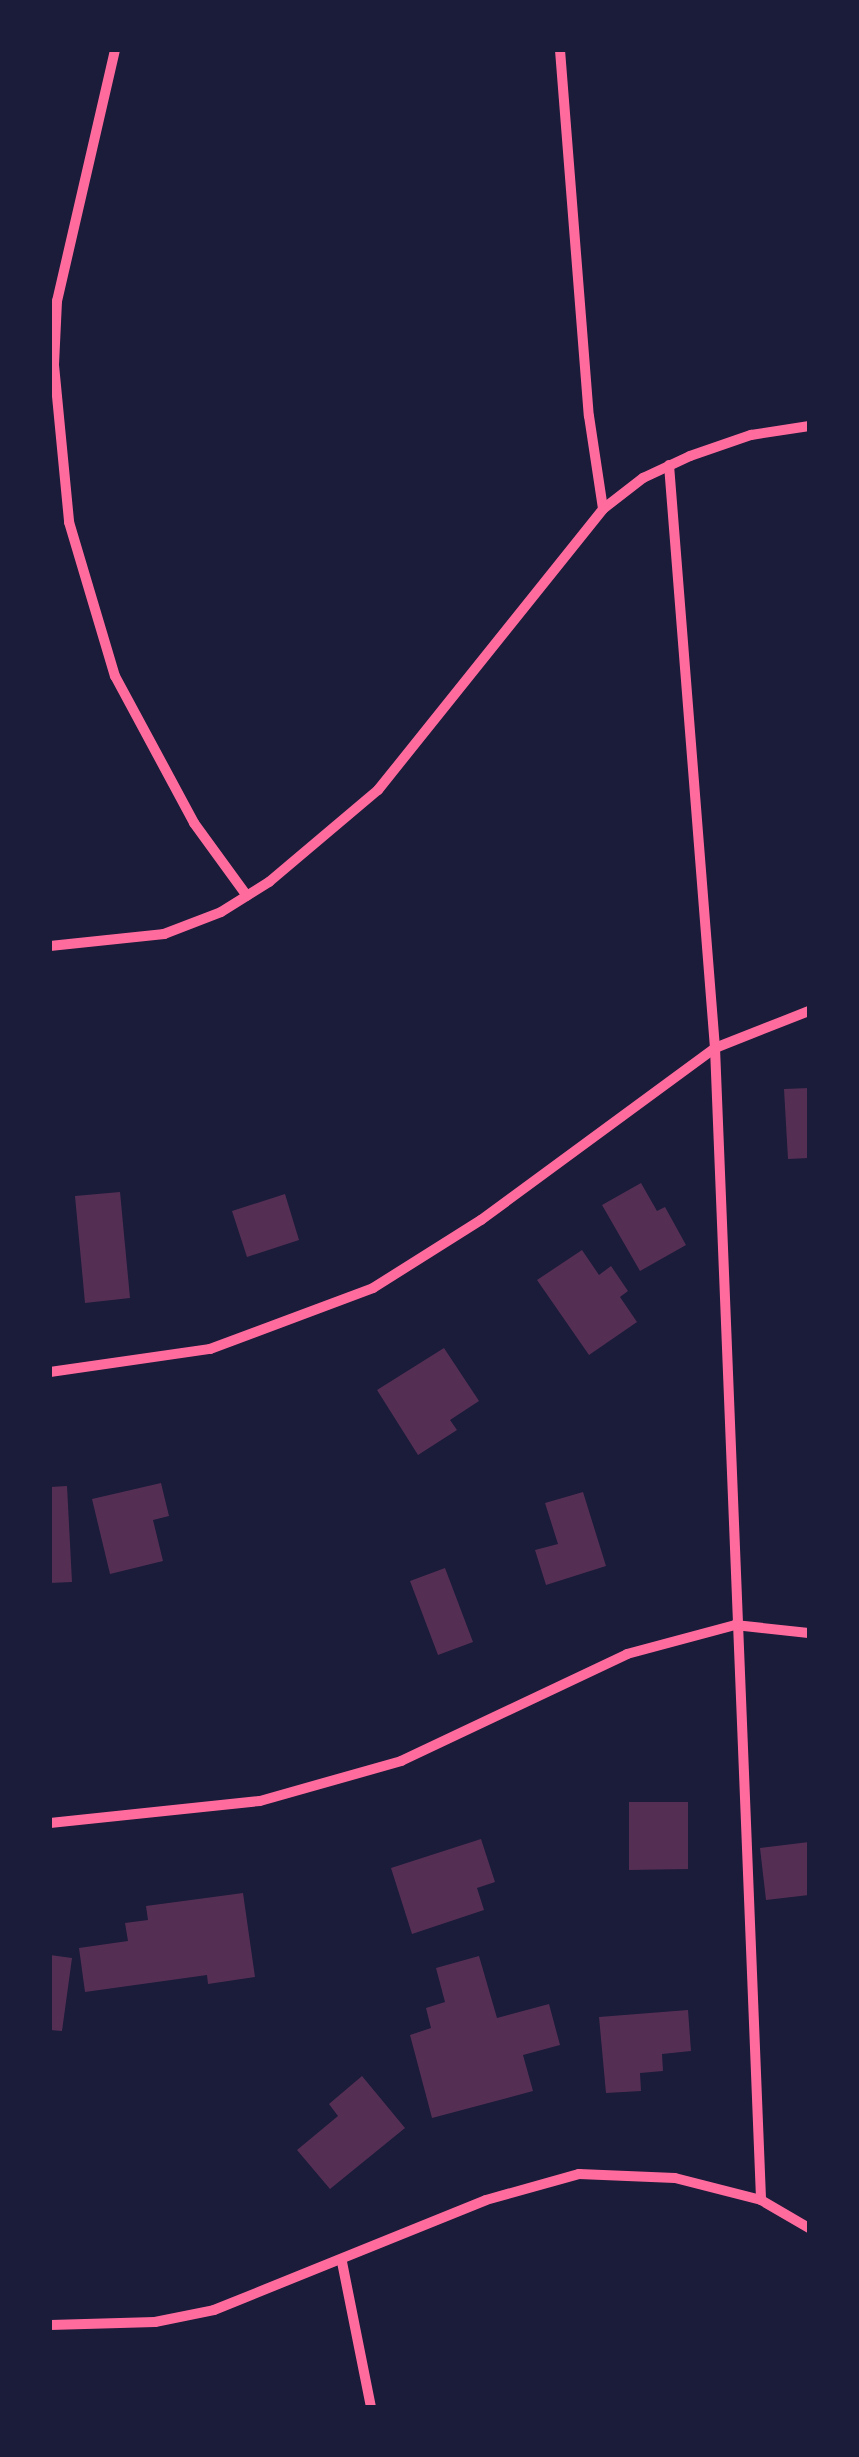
<!DOCTYPE html>
<style>
body{margin:0}
#map{position:relative;width:859px;height:2457px;overflow:hidden;background:#1b1b3a;font-family:Roboto,sans-serif}
div>[style]{position:absolute}
.building>*{inset:0;background:#542f53}
.minor>*{height:10px;margin:-5px;padding:0 5px;transform-origin:5px;border-radius:5px;background:#ff6b9d}
span{translate:-50% -50%;white-space:nowrap;text-align:center;line-height:1.15;-webkit-text-stroke:8px #1b1b3a;paint-order:stroke}
.frame{position:absolute;inset:0;border:52px solid #1b1b3a;pointer-events:none}
</style>
<div id="map">
<div class="building">
<i style="clip-path:polygon(809px 1088px,809px 1158px,788px 1159px,784px 1089px)"></i>
<i style="clip-path:polygon(641px 1183px,657px 1211px,665px 1207px,686px 1245px,640px 1271px,602px 1205px)"></i>
<i style="clip-path:polygon(120px 1192px,130px 1298px,85px 1303px,75px 1196px)"></i>
<i style="clip-path:polygon(285px 1194px,299px 1240px,247px 1257px,232px 1211px)"></i>
<i style="clip-path:polygon(582px 1250px,599px 1275px,611px 1266px,628px 1291px,620px 1297px,637px 1322px,589px 1355px,537px 1280px)"></i>
<i style="clip-path:polygon(444px 1348px,479px 1401px,450px 1420px,457px 1430px,418px 1455px,377px 1390px)"></i>
<i style="clip-path:polygon(161px 1483px,169px 1516px,153px 1520px,163px 1561px,110px 1574px,92px 1499px)"></i>
<i style="clip-path:polygon(67px 1486px,72px 1582px,50px 1583px,50px 1487px)"></i>
<i style="clip-path:polygon(583px 1492px,606px 1566px,546px 1585px,535px 1550px,558px 1544px,545px 1503px)"></i>
<i style="clip-path:polygon(445px 1568px,473px 1642px,438px 1655px,410px 1581px)"></i>
<i style="clip-path:polygon(629px 1802px,688px 1802px,688px 1869px,629px 1870px)"></i>
<i style="clip-path:polygon(481px 1839px,495px 1882px,477px 1888px,484px 1910px,412px 1934px,391px 1868px)"></i>
<i style="clip-path:polygon(809px 1842px,809px 1895px,766px 1900px,760px 1848px)"></i>
<i style="clip-path:polygon(243px 1893px,255px 1977px,208px 1984px,207px 1975px,85px 1992px,79px 1948px,128px 1941px,125px 1923px,148px 1920px,146px 1906px)"></i>
<i style="clip-path:polygon(50px 1955px,72px 1958px,62px 2031px,50px 2030px)"></i>
<i style="clip-path:polygon(479px 1956px,497px 2018px,549px 2004px,560px 2045px,523px 2055px,533px 2091px,432px 2118px,410px 2035px,431px 2028px,426px 2008px,445px 2002px,436px 1968px)"></i>
<i style="clip-path:polygon(688px 2010px,691px 2051px,662px 2054px,663px 2071px,640px 2073px,641px 2091px,606px 2093px,599px 2017px)"></i>
<i style="clip-path:polygon(362px 2076px,405px 2128px,330px 2189px,297px 2150px,338px 2116px,329px 2104px)"></i>
</div>
<div class="minor">
<i style="left:115px;top:50px;width:258px;rotate:103deg"></i>
<i style="left:57px;top:301px;width:64px;rotate:92.7deg"></i>
<i style="left:54px;top:365px;width:158px;rotate:84.5deg"></i>
<i style="left:69px;top:522px;width:161px;rotate:73.4deg"></i>
<i style="left:115px;top:676px;width:167px;rotate:61.7deg"></i>
<i style="left:194px;top:823px;width:90px;rotate:54deg"></i>
<i style="left:560px;top:50px;width:367px;rotate:85.5deg"></i>
<i style="left:589px;top:416px;width:94px;rotate:81.4deg"></i>
<i style="left:669px;top:465px;width:585px;rotate:85.49deg"></i>
<i style="left:715px;top:1048px;width:1153px;rotate:87.71deg"></i>
<i style="left:50px;top:946px;width:115px;rotate:-6deg"></i>
<i style="left:164px;top:934px;width:61px;rotate:-21.1deg"></i>
<i style="left:221px;top:912px;width:57px;rotate:-32deg"></i>
<i style="left:269px;top:882px;width:143px;rotate:-40.2deg"></i>
<i style="left:378px;top:790px;width:360px;rotate:-51.3deg"></i>
<i style="left:603px;top:509px;width:51px;rotate:-37.8deg"></i>
<i style="left:643px;top:478px;width:52px;rotate:-25.1deg"></i>
<i style="left:690px;top:456px;width:65px;rotate:-19deg"></i>
<i style="left:751px;top:435px;width:59px;rotate:-8.8deg"></i>
<i style="left:50px;top:1372px;width:162px;rotate:-8.2deg"></i>
<i style="left:210px;top:1349px;width:174px;rotate:-20.5deg"></i>
<i style="left:373px;top:1288px;width:128px;rotate:-32.2deg"></i>
<i style="left:481px;top:1220px;width:290px;rotate:-36.3deg"></i>
<i style="left:715px;top:1048px;width:101px;rotate:-21.5deg"></i>
<i style="left:50px;top:1823px;width:211px;rotate:-6deg"></i>
<i style="left:260px;top:1801px;width:147px;rotate:-15.8deg"></i>
<i style="left:401px;top:1761px;width:250px;rotate:-25.3deg"></i>
<i style="left:627px;top:1654px;width:112px;rotate:-15deg"></i>
<i style="left:735px;top:1625px;width:74px;rotate:6.2deg"></i>
<i style="left:342px;top:2262px;width:148px;rotate:78.7deg"></i>
<i style="left:50px;top:2325px;width:105px;rotate:-1.6deg"></i>
<i style="left:155px;top:2322px;width:60px;rotate:-11.5deg"></i>
<i style="left:214px;top:2310px;width:293px;rotate:-22deg"></i>
<i style="left:486px;top:2200px;width:97px;rotate:-15.6deg"></i>
<i style="left:579px;top:2174px;width:96px;rotate:2.4deg"></i>
<i style="left:675px;top:2178px;width:89px;rotate:14.3deg"></i>
<i style="left:761px;top:2200px;width:56px;rotate:30.3deg"></i>
</div>
<div class="frame"></div>
</div>
